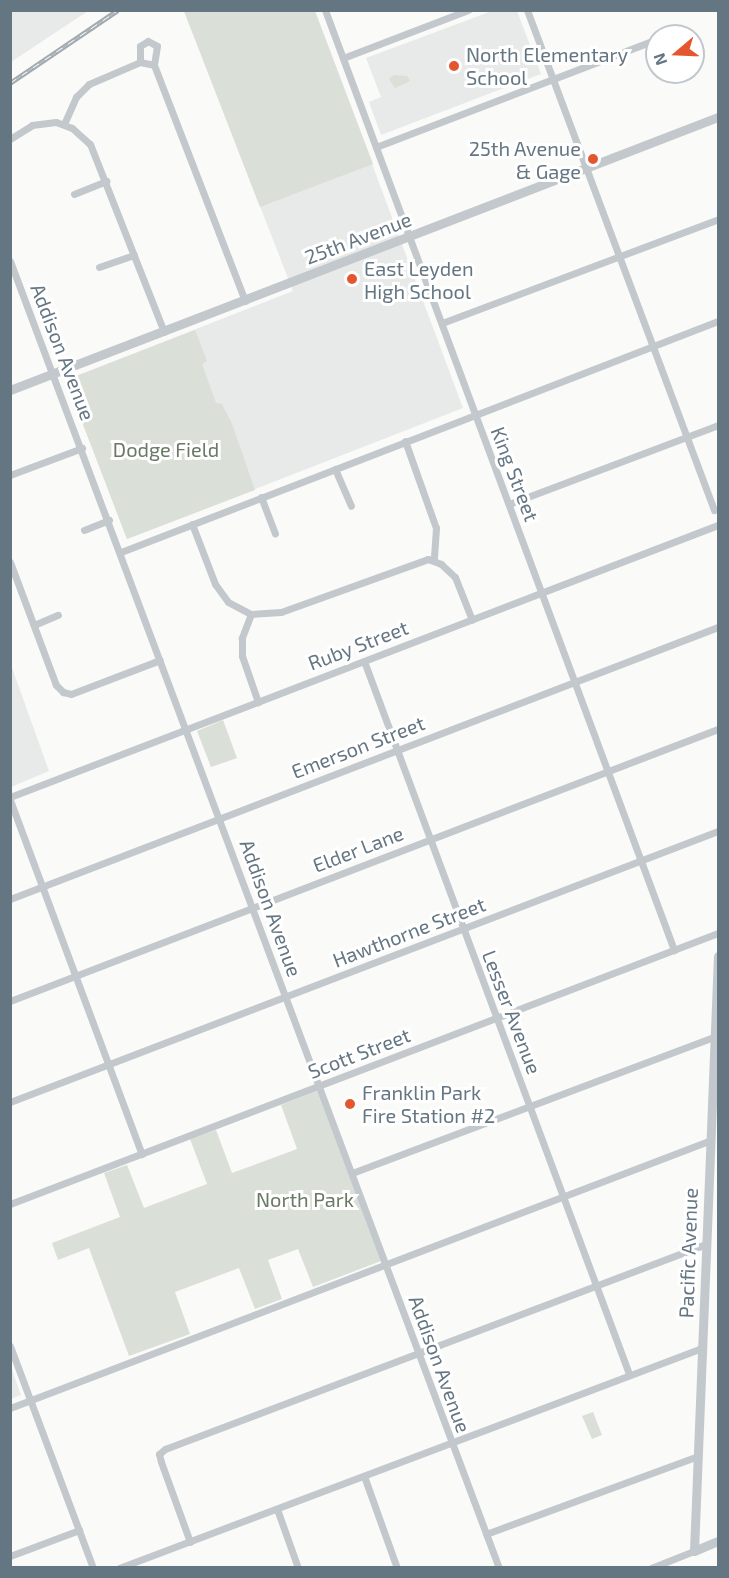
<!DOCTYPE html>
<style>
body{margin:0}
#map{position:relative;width:729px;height:1578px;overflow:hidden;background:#fafaf8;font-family:"Exo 2",sans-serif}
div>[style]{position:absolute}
.built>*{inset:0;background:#e8e9e9}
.green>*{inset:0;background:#dadfd7}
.minor>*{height:7px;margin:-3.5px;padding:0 3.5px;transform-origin:3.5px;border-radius:3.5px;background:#c3c8cc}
.tertiary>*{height:9px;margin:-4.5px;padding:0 4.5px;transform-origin:4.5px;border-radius:4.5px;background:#c3c8cc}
.rail>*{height:4.5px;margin-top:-2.25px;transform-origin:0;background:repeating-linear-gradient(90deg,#fff 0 7px,#a2aab0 0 14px);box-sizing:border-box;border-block:2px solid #a2aab0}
.dots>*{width:16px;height:16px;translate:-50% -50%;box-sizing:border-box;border:3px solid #fff;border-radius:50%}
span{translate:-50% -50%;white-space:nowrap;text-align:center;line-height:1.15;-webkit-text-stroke:6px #fff;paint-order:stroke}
.poi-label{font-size:20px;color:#657683}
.left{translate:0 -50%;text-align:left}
.right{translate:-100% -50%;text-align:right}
.street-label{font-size:20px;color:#657683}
.park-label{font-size:20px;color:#687a64}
.frame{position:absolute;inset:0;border:12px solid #657683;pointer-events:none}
.north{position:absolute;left:645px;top:24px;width:60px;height:60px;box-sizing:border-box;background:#fff;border:2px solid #c1c8cd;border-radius:50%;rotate:251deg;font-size:16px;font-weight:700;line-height:24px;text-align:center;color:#657683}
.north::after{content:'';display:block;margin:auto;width:21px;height:27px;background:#e4572e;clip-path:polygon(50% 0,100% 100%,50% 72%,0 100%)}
</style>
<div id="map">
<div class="built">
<i style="clip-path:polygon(11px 10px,88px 10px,88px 11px,11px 62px)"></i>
<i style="clip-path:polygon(184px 11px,315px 11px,463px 408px,127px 539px,66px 380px,293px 291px)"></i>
<i style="clip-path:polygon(492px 11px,517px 11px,541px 74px,381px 135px,369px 102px,381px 97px,366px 58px)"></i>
<i style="clip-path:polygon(11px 665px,49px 771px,11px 787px,10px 787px)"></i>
<i style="clip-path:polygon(11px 1367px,21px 1395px,11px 1399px,10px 1399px)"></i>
</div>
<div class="green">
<i style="clip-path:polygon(184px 11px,315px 11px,373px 164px,260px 207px)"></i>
<i style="clip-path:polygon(394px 75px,407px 76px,410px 81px,395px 88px,389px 79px)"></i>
<i style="clip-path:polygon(195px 330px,207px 361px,202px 364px,216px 403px,222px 404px,232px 424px,255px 490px,127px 539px,66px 380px)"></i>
<i style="clip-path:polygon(223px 720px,237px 758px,211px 767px,197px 731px)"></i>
<i style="clip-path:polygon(317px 1091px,381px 1261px,313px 1287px,298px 1249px,268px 1260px,282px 1299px,255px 1309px,239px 1268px,175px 1292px,190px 1334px,129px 1356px,89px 1248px,58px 1260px,52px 1243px,120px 1217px,104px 1173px,127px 1165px,144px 1208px,207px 1184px,190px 1139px,216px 1130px,232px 1173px,297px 1149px,281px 1105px)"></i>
<i style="clip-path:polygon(593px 1412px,602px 1435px,592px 1439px,582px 1416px)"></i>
</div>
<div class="minor">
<i style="left:325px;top:10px;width:1003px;rotate:69.63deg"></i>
<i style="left:527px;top:10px;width:534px;rotate:69.49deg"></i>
<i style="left:665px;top:36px;width:1px"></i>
<i style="left:343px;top:58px;width:134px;rotate:-21deg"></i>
<i style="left:140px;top:62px;width:16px;rotate:-90deg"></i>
<i style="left:140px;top:46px;width:9px;rotate:-32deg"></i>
<i style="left:148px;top:41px;width:10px;rotate:29deg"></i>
<i style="left:157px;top:46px;width:19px;rotate:99deg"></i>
<i style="left:64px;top:124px;width:30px;rotate:-66deg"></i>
<i style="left:76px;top:97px;width:18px;rotate:-45deg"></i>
<i style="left:89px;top:84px;width:56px;rotate:-23.3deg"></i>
<i style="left:140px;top:62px;width:14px;rotate:12deg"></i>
<i style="left:154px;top:65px;width:253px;rotate:68.9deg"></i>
<i style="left:10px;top:139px;width:26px;rotate:-32deg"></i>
<i style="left:32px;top:125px;width:24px;rotate:-7deg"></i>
<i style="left:56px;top:122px;width:17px;rotate:21deg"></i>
<i style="left:72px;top:128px;width:24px;rotate:42deg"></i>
<i style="left:90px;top:144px;width:202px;rotate:68.5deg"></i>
<i style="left:376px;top:147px;width:301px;rotate:-21deg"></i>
<i style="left:74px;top:194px;width:35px;rotate:-22deg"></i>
<i style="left:10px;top:261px;width:1395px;rotate:69.49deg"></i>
<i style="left:99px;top:267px;width:37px;rotate:-19deg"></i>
<i style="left:442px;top:323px;width:295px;rotate:-20.6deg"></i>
<i style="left:405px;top:441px;width:92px;rotate:70.4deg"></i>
<i style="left:436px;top:528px;width:32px;rotate:94deg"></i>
<i style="left:335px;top:469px;width:40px;rotate:66.6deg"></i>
<i style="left:10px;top:475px;width:77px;rotate:-20.6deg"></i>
<i style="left:261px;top:497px;width:39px;rotate:69deg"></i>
<i style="left:509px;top:504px;width:223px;rotate:-20.7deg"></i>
<i style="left:192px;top:524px;width:64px;rotate:69deg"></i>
<i style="left:215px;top:584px;width:22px;rotate:54deg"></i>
<i style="left:228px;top:602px;width:26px;rotate:28deg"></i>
<i style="left:251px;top:614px;width:30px;rotate:-4deg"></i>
<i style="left:281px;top:612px;width:156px;rotate:-19.8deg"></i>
<i style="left:428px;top:559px;width:14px;rotate:21deg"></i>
<i style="left:441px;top:564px;width:19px;rotate:43deg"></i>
<i style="left:455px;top:577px;width:46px;rotate:68.4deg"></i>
<i style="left:84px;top:530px;width:27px;rotate:-22deg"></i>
<i style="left:121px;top:552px;width:640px;rotate:-21.15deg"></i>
<i style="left:10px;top:562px;width:131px;rotate:69.5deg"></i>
<i style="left:56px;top:685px;width:10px;rotate:45deg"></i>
<i style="left:63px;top:692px;width:8px;rotate:14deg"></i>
<i style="left:71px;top:694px;width:95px;rotate:-20.9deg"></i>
<i style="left:251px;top:614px;width:26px;rotate:111deg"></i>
<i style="left:242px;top:638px;width:18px;rotate:90deg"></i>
<i style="left:242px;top:656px;width:49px;rotate:70.8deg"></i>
<i style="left:34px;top:625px;width:26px;rotate:-23deg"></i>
<i style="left:364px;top:661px;width:761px;rotate:69.61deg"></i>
<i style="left:10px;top:797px;width:758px;rotate:-21.02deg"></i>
<i style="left:10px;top:800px;width:378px;rotate:69.6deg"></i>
<i style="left:10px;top:899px;width:758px;rotate:-21.02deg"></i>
<i style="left:10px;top:1001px;width:758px;rotate:-21.02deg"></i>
<i style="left:10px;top:1102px;width:758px;rotate:-20.95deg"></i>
<i style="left:352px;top:1173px;width:387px;rotate:-20.6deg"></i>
<i style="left:10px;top:1204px;width:758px;rotate:-20.95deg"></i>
<i style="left:10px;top:1346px;width:237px;rotate:69.5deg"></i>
<i style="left:10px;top:1408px;width:750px;rotate:-20.92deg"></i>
<i style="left:364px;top:1476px;width:98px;rotate:70.3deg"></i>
<i style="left:277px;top:1509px;width:63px;rotate:70.4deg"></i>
<i style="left:486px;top:1534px;width:226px;rotate:-20.2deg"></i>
<i style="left:190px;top:1542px;width:85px;rotate:-109.9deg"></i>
<i style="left:161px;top:1462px;width:8px;rotate:-104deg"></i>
<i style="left:159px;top:1454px;width:8px;rotate:-40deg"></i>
<i style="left:165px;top:1449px;width:579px;rotate:-20.75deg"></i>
<i style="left:10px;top:1556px;width:74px;rotate:-20.6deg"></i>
<i style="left:119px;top:1568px;width:623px;rotate:-20.67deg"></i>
<i style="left:651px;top:1568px;width:46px;rotate:-21.6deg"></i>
</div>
<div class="tertiary">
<i style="left:10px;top:390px;width:759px;rotate:-21.09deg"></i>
<i style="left:718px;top:956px;width:595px;rotate:92.31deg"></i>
<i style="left:694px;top:1551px;width:26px;rotate:-23deg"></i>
</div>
<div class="rail">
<i style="left:10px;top:83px;width:130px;rotate:-34.1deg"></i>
</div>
<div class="dots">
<i style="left:454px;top:66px;background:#e4572e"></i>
<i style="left:593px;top:159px;background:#e4572e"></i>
<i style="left:352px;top:279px;background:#e4572e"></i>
<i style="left:350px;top:1104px;background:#e4572e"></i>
</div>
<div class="poi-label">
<span class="left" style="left:466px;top:66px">North Elementary<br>School</span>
<span class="right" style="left:581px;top:160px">25th Avenue<br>&amp; Gage</span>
<span class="left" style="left:364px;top:280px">East Leyden<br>High School</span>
<span class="left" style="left:362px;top:1104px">Franklin Park<br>Fire Station #2</span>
</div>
<div class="street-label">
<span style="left:358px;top:238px;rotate:-21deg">25th Avenue</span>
<span style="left:63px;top:352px;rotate:69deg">Addison Avenue</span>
<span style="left:515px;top:474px;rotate:69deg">King Street</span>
<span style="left:358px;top:645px;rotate:-21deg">Ruby Street</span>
<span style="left:358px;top:747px;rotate:-21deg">Emerson Street</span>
<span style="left:358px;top:849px;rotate:-21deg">Elder Lane</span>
<span style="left:271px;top:908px;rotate:70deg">Addison Avenue</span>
<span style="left:409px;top:932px;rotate:-21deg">Hawthorne Street</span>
<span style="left:512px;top:1012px;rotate:69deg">Lesser Avenue</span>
<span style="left:359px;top:1053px;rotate:-21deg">Scott Street</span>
<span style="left:688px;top:1253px;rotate:-88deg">Pacific Avenue</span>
<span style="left:440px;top:1364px;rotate:70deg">Addison Avenue</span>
</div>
<div class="park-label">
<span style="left:166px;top:449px">Dodge Field</span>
<span style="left:305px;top:1199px">North Park</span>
</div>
<div class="frame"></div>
<div class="north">N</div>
</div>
